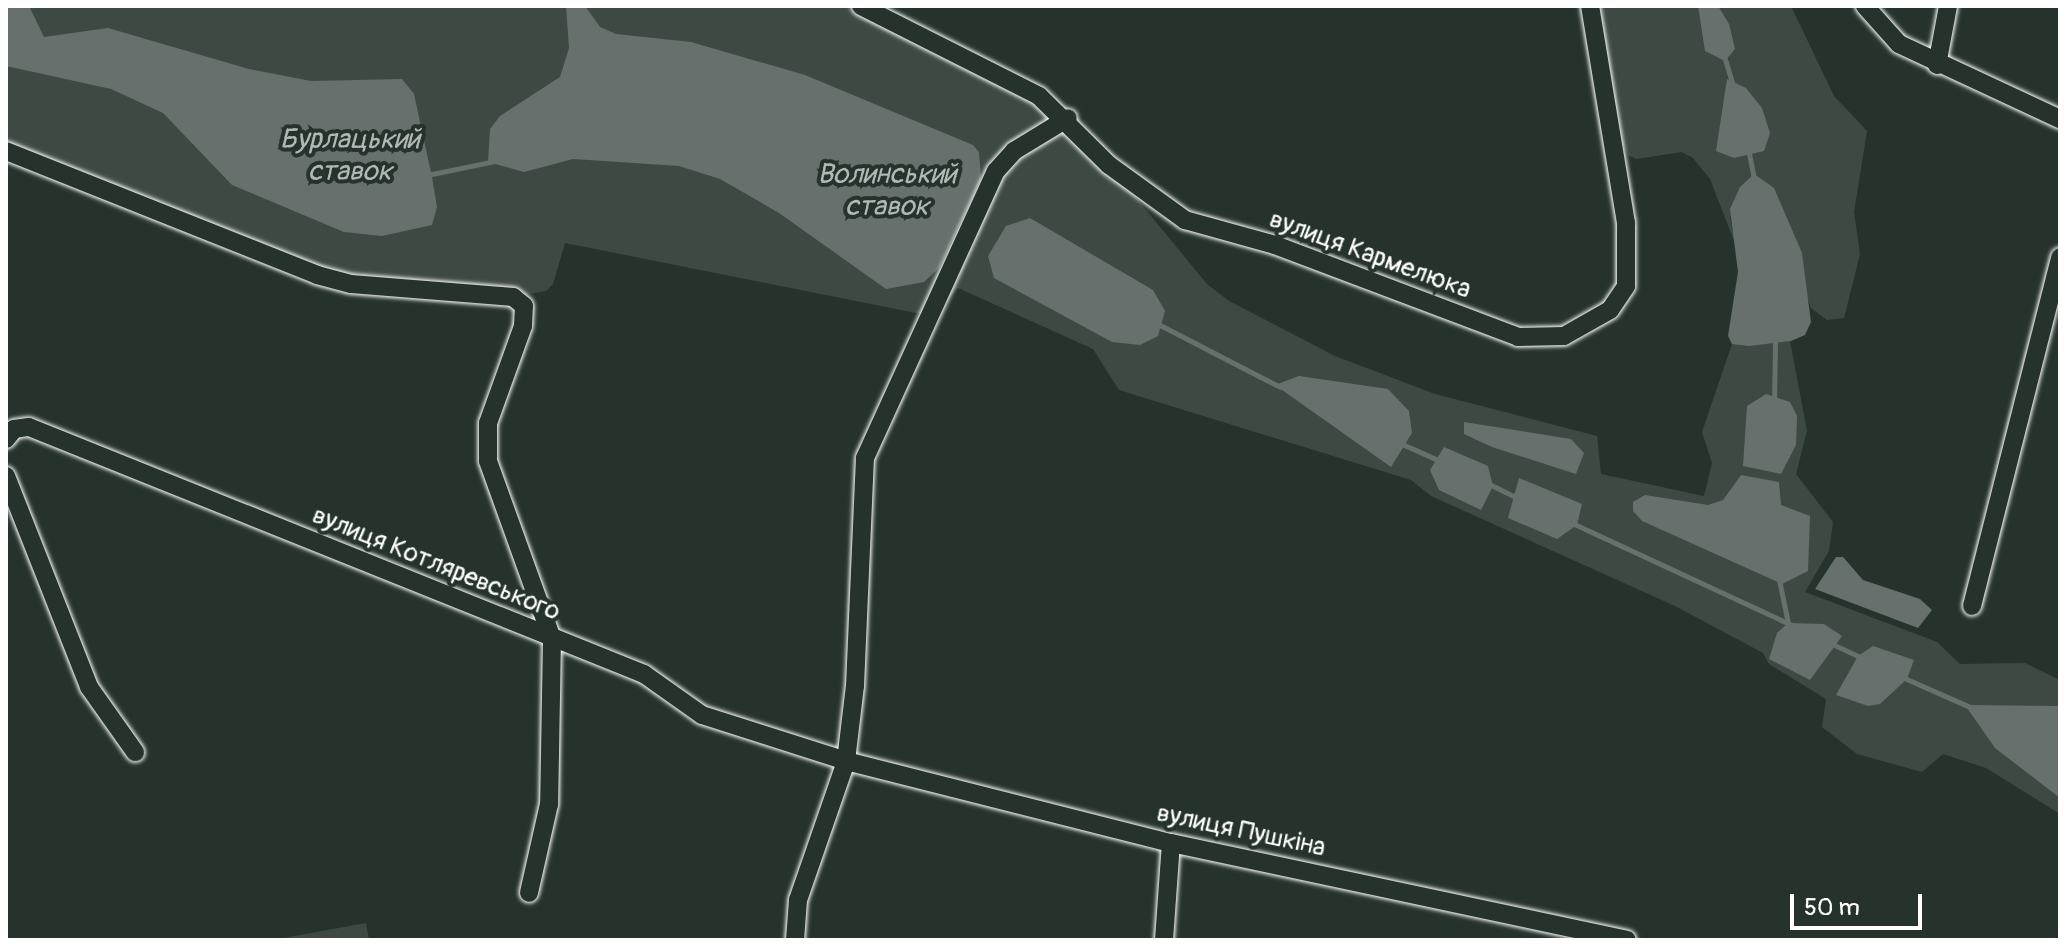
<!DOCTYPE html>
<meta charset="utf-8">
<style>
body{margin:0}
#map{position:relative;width:2066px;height:946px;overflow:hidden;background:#26332d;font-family:Pangolin,sans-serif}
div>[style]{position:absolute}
.green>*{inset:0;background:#3e4944}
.water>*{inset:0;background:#67706c}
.stream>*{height:5px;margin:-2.5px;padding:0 2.5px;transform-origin:2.5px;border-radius:2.5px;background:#67706c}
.roads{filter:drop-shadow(0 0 2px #fff) drop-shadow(0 0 2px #fff)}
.minor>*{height:18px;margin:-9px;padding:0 9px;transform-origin:9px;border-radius:9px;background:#26332d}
span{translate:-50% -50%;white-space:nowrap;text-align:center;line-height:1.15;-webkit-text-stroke:8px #26332d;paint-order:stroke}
.street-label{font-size:26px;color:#fff}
.water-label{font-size:28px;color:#b3b8b6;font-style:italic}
.frame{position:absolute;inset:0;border:8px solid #fff;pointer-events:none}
.scale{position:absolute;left:1790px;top:894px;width:132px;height:36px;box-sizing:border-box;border:4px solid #fff;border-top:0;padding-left:10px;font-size:24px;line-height:28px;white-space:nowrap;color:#fff;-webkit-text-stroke:6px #26332d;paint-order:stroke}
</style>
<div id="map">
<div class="green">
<i style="clip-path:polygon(6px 6px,861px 6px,1039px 96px,1109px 165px,1207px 284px,1229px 301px,1335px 356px,1435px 394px,1597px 436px,1601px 474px,1704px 496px,1712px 463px,1702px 432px,1732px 344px,1790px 341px,1807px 431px,1796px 474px,1833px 522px,1829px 551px,1805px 592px,1937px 642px,1960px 664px,2025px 663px,2060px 680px,2060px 814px,1986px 768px,1943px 754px,1922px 772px,1857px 754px,1822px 727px,1826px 699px,1769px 664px,1763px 653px,1675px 606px,1431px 496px,1411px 480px,1119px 390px,1093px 349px,958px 288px,931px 316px,565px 243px,553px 284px,546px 291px,513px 297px,351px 284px,6px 151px)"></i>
<i style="clip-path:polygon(1590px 6px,1791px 6px,1834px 96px,1867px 131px,1854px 212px,1860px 254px,1844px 318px,1827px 320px,1811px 308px,1770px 196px,1730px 217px,1736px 246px,1710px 179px,1693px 158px,1682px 152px,1636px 159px,1628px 155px,1608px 114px)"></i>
<i style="clip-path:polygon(366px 923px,369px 940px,278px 939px)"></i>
</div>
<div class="water">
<i style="clip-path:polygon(6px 6px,29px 6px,44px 37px,108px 28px,249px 69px,311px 81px,402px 79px,414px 94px,432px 177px,437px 207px,432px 225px,382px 236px,344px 232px,232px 185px,163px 113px,111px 89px,6px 66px)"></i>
<i style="clip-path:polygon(566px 6px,585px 6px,600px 27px,616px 34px,691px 42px,805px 75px,973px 145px,979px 152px,981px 179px,939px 268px,924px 282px,886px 289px,779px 213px,720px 179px,679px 166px,573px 159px,524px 172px,488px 162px,490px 129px,500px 116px,560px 77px,569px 48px)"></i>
<i style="clip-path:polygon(1698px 6px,1718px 6px,1729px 24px,1735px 49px,1725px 61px,1705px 51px)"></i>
<i style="clip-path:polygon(1727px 79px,1746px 88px,1762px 108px,1770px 133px,1764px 151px,1734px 158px,1716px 151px)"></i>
<i style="clip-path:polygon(1754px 174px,1774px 188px,1802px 253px,1811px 322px,1805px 335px,1791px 341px,1749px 346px,1732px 344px,1728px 336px,1738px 272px,1730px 209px,1740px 187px)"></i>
<i style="clip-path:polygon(1030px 218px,1153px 290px,1165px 311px,1158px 336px,1140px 345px,1112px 342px,994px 278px,988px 256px,1006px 226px)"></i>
<i style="clip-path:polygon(1299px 376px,1388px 389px,1409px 411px,1412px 433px,1391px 467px,1275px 385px)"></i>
<i style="clip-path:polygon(1766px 394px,1790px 402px,1797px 416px,1796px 445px,1781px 474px,1743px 466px,1747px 406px)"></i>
<i style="clip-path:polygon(1464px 422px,1571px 439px,1584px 453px,1576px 474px,1492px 447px,1464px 434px)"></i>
<i style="clip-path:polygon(1444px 447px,1488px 466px,1493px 486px,1481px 510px,1439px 490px,1430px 470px)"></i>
<i style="clip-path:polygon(1741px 475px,1779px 482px,1781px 505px,1810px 516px,1808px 571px,1782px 584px,1642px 521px,1633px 511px,1633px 502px,1645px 495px,1708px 505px,1723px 500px)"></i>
<i style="clip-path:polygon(1519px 478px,1582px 504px,1577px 525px,1557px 539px,1508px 518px)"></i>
<i style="clip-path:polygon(1836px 557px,1843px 557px,1863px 580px,1920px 599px,1932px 610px,1918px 628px,1815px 589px)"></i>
<i style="clip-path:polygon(1788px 623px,1824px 624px,1842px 636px,1810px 680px,1769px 659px,1777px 633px)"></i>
<i style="clip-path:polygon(1873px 646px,1914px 660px,1907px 679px,1880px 704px,1868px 706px,1836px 695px,1858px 656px)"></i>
<i style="clip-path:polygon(1965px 705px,2060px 706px,2060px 798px,1995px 748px)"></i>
</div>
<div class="stream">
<i style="left:1724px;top:56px;width:30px;rotate:73deg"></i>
<i style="left:1749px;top:153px;width:25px;rotate:79deg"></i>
<i style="left:427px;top:175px;width:69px;rotate:-11.6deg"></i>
<i style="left:1158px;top:324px;width:137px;rotate:27.3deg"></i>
<i style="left:1774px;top:405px;width:66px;rotate:-89.1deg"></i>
<i style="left:1402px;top:444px;width:42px;rotate:24.1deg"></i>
<i style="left:1489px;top:484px;width:30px;rotate:26deg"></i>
<i style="left:1572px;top:523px;width:242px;rotate:24.9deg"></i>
<i style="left:1779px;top:580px;width:44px;rotate:78.2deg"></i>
<i style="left:1830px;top:643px;width:38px;rotate:25deg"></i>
<i style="left:1902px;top:677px;width:74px;rotate:23.8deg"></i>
</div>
<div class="roads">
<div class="minor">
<i style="left:861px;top:6px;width:199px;rotate:26.8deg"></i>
<i style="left:1039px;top:96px;width:98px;rotate:44.6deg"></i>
<i style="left:1109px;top:165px;width:94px;rotate:35.9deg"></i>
<i style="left:1185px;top:220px;width:93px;rotate:15.5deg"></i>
<i style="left:1275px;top:245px;width:260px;rotate:20.7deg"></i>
<i style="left:1518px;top:337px;width:46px;rotate:-1.2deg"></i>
<i style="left:1564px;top:336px;width:53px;rotate:-29.5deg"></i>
<i style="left:1610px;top:310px;width:29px;rotate:-56deg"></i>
<i style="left:1626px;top:286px;width:63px;rotate:-90deg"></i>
<i style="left:1626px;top:223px;width:220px;rotate:-99.4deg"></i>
<i style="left:1865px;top:6px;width:51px;rotate:48.2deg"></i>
<i style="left:1899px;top:44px;width:178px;rotate:25deg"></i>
<i style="left:1937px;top:65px;width:60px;rotate:-79.4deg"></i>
<i style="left:6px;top:151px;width:335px;rotate:21.7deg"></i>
<i style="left:317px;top:275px;width:35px;rotate:15deg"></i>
<i style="left:351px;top:284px;width:163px;rotate:4.6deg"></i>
<i style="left:513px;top:297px;width:14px;rotate:39deg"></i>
<i style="left:524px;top:306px;width:20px;rotate:93deg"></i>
<i style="left:523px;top:326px;width:103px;rotate:109.8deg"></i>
<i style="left:488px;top:423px;width:38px;rotate:90deg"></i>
<i style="left:488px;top:461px;width:189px;rotate:70.2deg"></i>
<i style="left:552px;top:639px;width:165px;rotate:91deg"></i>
<i style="left:549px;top:804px;width:91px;rotate:102.7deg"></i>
<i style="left:6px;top:439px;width:13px;rotate:-51deg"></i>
<i style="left:14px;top:429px;width:15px;rotate:-8deg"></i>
<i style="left:29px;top:427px;width:663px;rotate:21.88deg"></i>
<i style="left:644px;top:674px;width:71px;rotate:35.3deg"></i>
<i style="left:702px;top:715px;width:151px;rotate:17.7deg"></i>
<i style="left:846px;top:761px;width:335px;rotate:14.2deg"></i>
<i style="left:1171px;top:843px;width:466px;rotate:12deg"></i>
<i style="left:6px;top:476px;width:227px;rotate:68.5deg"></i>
<i style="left:89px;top:687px;width:80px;rotate:54.7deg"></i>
<i style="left:1972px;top:606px;width:360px;rotate:-75.8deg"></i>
<i style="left:795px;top:940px;width:40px;rotate:-85.7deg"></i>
<i style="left:798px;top:900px;width:147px;rotate:-70.9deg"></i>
<i style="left:846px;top:761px;width:76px;rotate:-83.2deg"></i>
<i style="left:855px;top:686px;width:228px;rotate:-87.5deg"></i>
<i style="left:865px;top:458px;width:315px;rotate:-65.5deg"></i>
<i style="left:996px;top:171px;width:27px;rotate:-48deg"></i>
<i style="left:1014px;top:151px;width:63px;rotate:-31.4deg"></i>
<i style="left:1164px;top:940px;width:97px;rotate:-85.9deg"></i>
</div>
</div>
<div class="street-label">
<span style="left:1370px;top:255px;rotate:20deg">вулиця Кармелюка</span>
<span style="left:436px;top:564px;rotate:22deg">вулиця Котляревського</span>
<span style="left:1241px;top:831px;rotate:12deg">вулиця Пушкіна</span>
</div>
<div class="water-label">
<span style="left:350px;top:156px">Бурлацький<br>ставок</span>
<span style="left:887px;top:191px">Волинський<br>ставок</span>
</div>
<div class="frame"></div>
<div class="scale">50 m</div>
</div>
